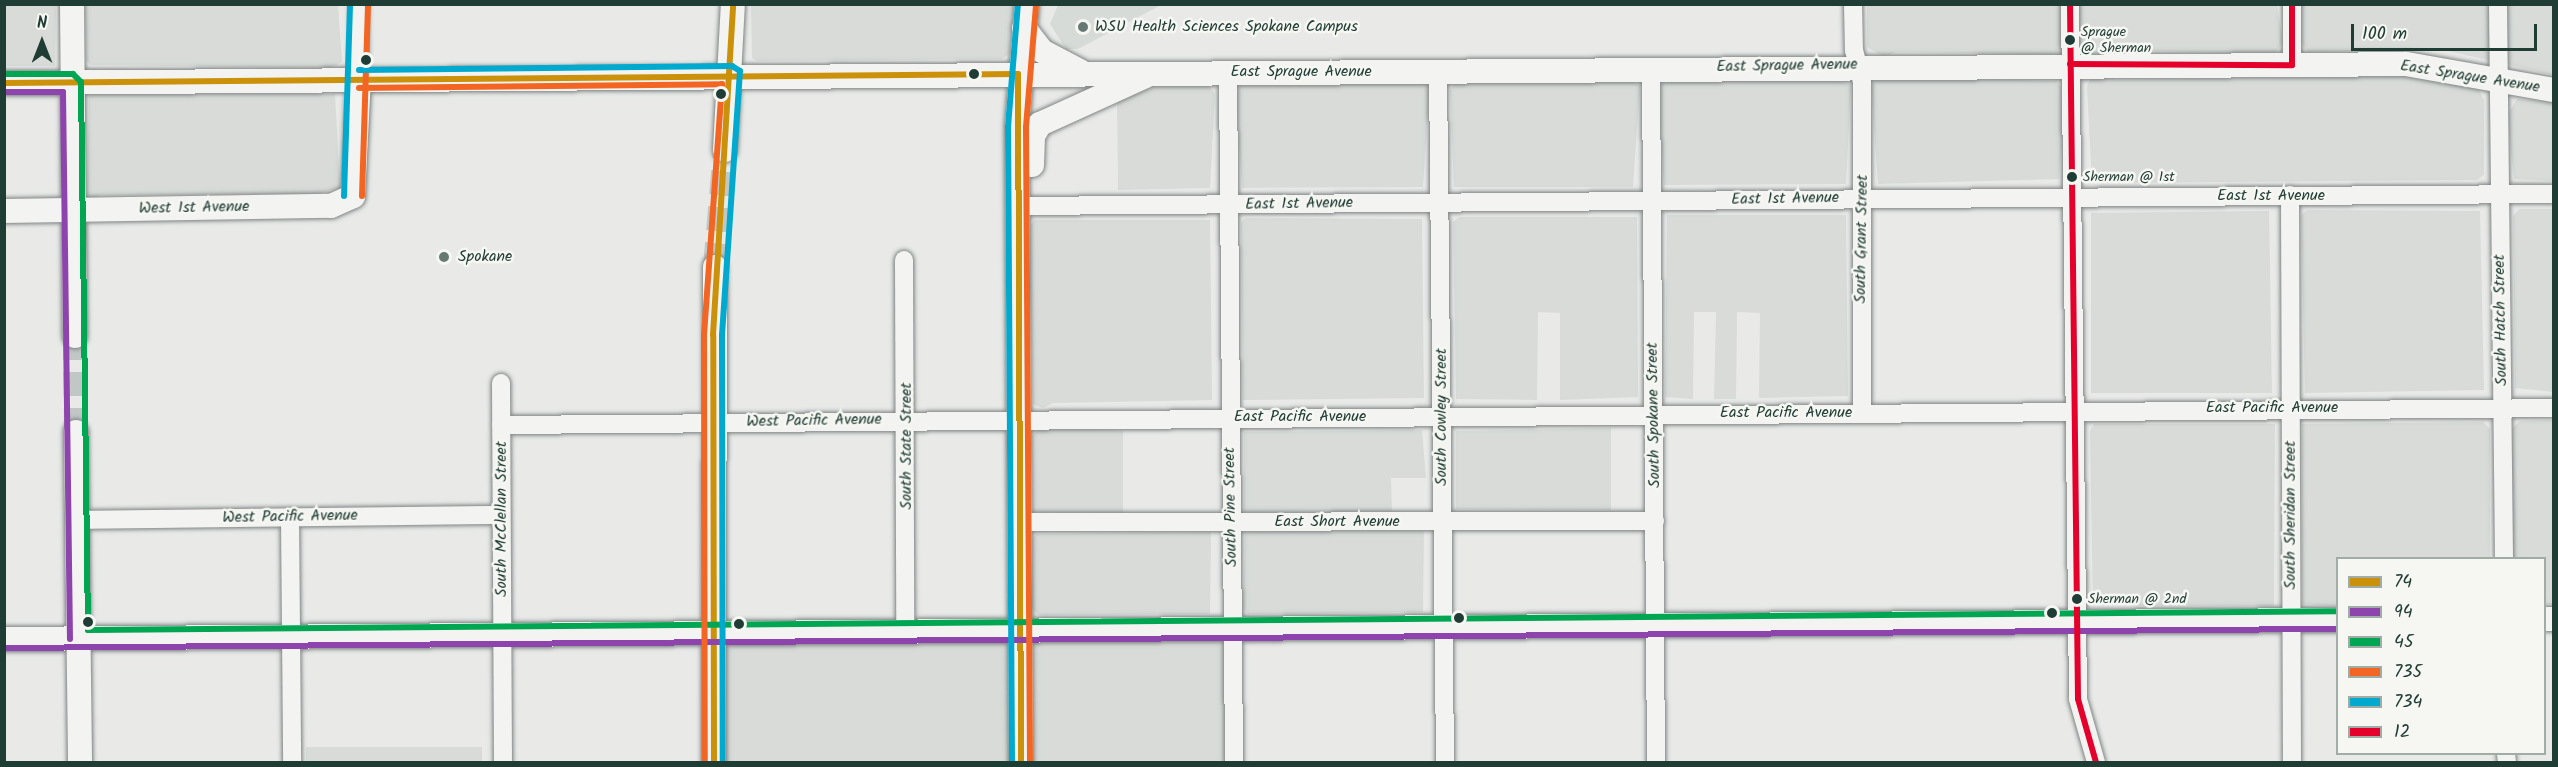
<!DOCTYPE html>
<style>
body{margin:0}
#map{position:relative;width:2558px;height:767px;overflow:hidden;background:#e9eae8;font-family:Kalam,sans-serif}
div>[style]{position:absolute}
.built>*{inset:0;background:#d8dbd8}
.green>*{inset:0;background:#d6dbd7}
.major-tunnel>*{height:24px;margin-top:-12px;transform-origin:0;background:repeating-linear-gradient(90deg,#c1c7c4 0 24px,transparent 0 36px)}
.roads{filter:drop-shadow(0 0 2px #7f8583) drop-shadow(0 0 2px #7f8583)}
.minor>*{height:18px;margin:-9px;padding:0 9px;transform-origin:9px;border-radius:9px;background:#f3f3f1}
.major>*{height:24px;margin:-12px;padding:0 12px;transform-origin:12px;border-radius:12px;background:#f3f3f1}
.bus-1>*{height:6px;margin:-3px;padding:0 3px;transform-origin:3px;border-radius:3px;background:#cc910a}
.bus-2>*{height:6px;margin:-3px;padding:0 3px;transform-origin:3px;border-radius:3px;background:#8e44ad}
.bus-3>*{height:6px;margin:-3px;padding:0 3px;transform-origin:3px;border-radius:3px;background:#00a651}
.bus-4>*{height:6px;margin:-3px;padding:0 3px;transform-origin:3px;border-radius:3px;background:#f26522}
.bus-5>*{height:6px;margin:-3px;padding:0 3px;transform-origin:3px;border-radius:3px;background:#00a9ce}
.bus-6>*{height:6px;margin:-3px;padding:0 3px;transform-origin:3px;border-radius:3px;background:#e4002b}
.dots>*{width:16px;height:16px;translate:-50% -50%;box-sizing:border-box;border:3px solid #f6f6f2;border-radius:50%}
span{translate:-50% -50%;white-space:nowrap;text-align:center;line-height:1.15;-webkit-text-stroke:5px #f6f6f2;paint-order:stroke}
.bus-label{font-size:14px;color:#1f3d34}
.left{translate:0 -50%;text-align:left}
.poi-label{font-size:16px;color:#1f3d34}
.street-label{font-size:16px;color:#1f3d34}
.frame{position:absolute;inset:0;border:6px solid #1f3d34;pointer-events:none}
.legend{position:absolute;left:2336px;top:557px;width:210px;height:198px;box-sizing:border-box;background:#f6f6f2;border:2px solid #a0aca6;margin:0;padding:8px 10px;list-style:none;font-size:18px;color:#1f3d34}
.legend li{display:flex;align-items:center;gap:12px;height:30px}
.legend b{width:30px;border:2px solid #a0aca6}
.north{position:absolute;left:12px;top:12px;width:60px;height:60px;-webkit-text-stroke:4px #f6f6f2;paint-order:stroke;rotate:0deg;font-size:16px;font-weight:700;line-height:24px;text-align:center;color:#1f3d34}
.north::after{content:'';display:block;margin:auto;width:21px;height:27px;background:#1f3d34;clip-path:polygon(50% 0,100% 100%,50% 72%,0 100%)}
.scale{position:absolute;left:2351px;top:24px;width:186px;height:27px;box-sizing:border-box;border:3px solid #1f3d34;border-top:0;padding-left:8px;font-size:18px;line-height:21px;white-space:nowrap;color:#1f3d34;-webkit-text-stroke:4px #f6f6f2;paint-order:stroke}
</style>
<div id="map">
<div class="built">
<i style="clip-path:polygon(4px 5px,56px 5px,55px 66px,5px 66px)"></i>
<i style="clip-path:polygon(85px 5px,338px 5px,342px 62px,331px 68px,91px 65px,86px 61px)"></i>
<i style="clip-path:polygon(751px 5px,751px 4px,1015px 5px,1009px 54px,1002px 59px,757px 61px,752px 58px)"></i>
<i style="clip-path:polygon(1867px 5px,2277px 5px,2283px 42px,2275px 54px,2114px 50px,2100px 55px,1896px 52px,1884px 57px,1867px 47px)"></i>
<i style="clip-path:polygon(2300px 5px,2553px 5px,2553px 75px,2444px 50px,2308px 52px,2300px 41px)"></i>
<i style="clip-path:polygon(2106px 75px,2115px 80px,2406px 76px,2477px 87px,2484px 100px,2484px 175px,2477px 180px,2092px 183px,2087px 87px,2091px 77px)"></i>
<i style="clip-path:polygon(1826px 77px,1851px 85px,1846px 184px,1664px 185px,1658px 88px,1665px 80px)"></i>
<i style="clip-path:polygon(1879px 77px,2056px 81px,2061px 87px,2063px 127px,2059px 179px,1878px 184px,1871px 86px)"></i>
<i style="clip-path:polygon(1627px 78px,1640px 86px,1633px 187px,1454px 187px,1450px 90px,1458px 80px)"></i>
<i style="clip-path:polygon(1242px 83px,1430px 83px,1423px 187px,1242px 188px,1236px 92px)"></i>
<i style="clip-path:polygon(1207px 84px,1215px 94px,1210px 188px,1118px 190px,1117px 94px,1128px 86px)"></i>
<i style="clip-path:polygon(89px 94px,335px 94px,340px 188px,317px 194px,99px 195px,87px 203px)"></i>
<i style="clip-path:polygon(2517px 99px,2553px 102px,2553px 181px,2514px 179px,2507px 115px)"></i>
<i style="clip-path:polygon(2519px 209px,2553px 209px,2553px 392px,2515px 388px,2513px 216px)"></i>
<i style="clip-path:polygon(2307px 210px,2480px 211px,2484px 390px,2305px 393px,2301px 215px)"></i>
<i style="clip-path:polygon(2269px 211px,2272px 393px,2091px 393px,2091px 213px)"></i>
<i style="clip-path:polygon(1667px 215px,1846px 215px,1848px 396px,1759px 398px,1760px 313px,1737px 312px,1736px 399px,1714px 399px,1716px 312px,1694px 312px,1693px 399px,1665px 397px)"></i>
<i style="clip-path:polygon(1459px 217px,1637px 217px,1638px 397px,1560px 400px,1560px 313px,1538px 312px,1537px 400px,1456px 399px,1453px 222px)"></i>
<i style="clip-path:polygon(1245px 218px,1422px 219px,1424px 398px,1243px 400px,1241px 223px)"></i>
<i style="clip-path:polygon(1034px 220px,1210px 220px,1212px 400px,1053px 403px,1043px 408px,1033px 404px,1029px 227px)"></i>
<i style="clip-path:polygon(2553px 420px,2553px 604px,2545px 604px,2544px 558px,2511px 558px,2510px 430px,2520px 421px)"></i>
<i style="clip-path:polygon(2483px 422px,2490px 429px,2490px 558px,2338px 558px,2337px 606px,2302px 604px,2302px 424px)"></i>
<i style="clip-path:polygon(2094px 424px,2275px 424px,2274px 606px,2093px 605px,2090px 431px)"></i>
<i style="clip-path:polygon(1061px 427px,1123px 431px,1123px 513px,1033px 512px,1031px 437px,1040px 428px)"></i>
<i style="clip-path:polygon(1611px 428px,1611px 510px,1456px 509px,1456px 431px)"></i>
<i style="clip-path:polygon(1422px 430px,1426px 478px,1391px 478px,1392px 511px,1244px 512px,1244px 432px)"></i>
<i style="clip-path:polygon(1424px 531px,1423px 612px,1248px 614px,1243px 609px,1245px 532px)"></i>
<i style="clip-path:polygon(1211px 532px,1210px 614px,1039px 615px,1032px 609px,1031px 539px,1037px 534px)"></i>
<i style="clip-path:polygon(1233px 629px,1234px 762px,714px 762px,715px 633px)"></i>
<i style="clip-path:polygon(306px 747px,482px 747px,482px 762px,306px 762px)"></i>
</div>
<div class="green">
<i style="clip-path:polygon(1058px 5px,1058px 4px,1161px 5px,1078px 49px,1066px 49px,1050px 24px)"></i>
</div>
<div class="major-tunnel">
<i style="left:715px;top:267px;width:117px;rotate:-85.1deg"></i>
<i style="left:75px;top:336px;width:96px;rotate:89.4deg"></i>
</div>
<div class="roads">
<div class="minor">
<i style="left:359px;top:4px;width:75px;rotate:90deg"></i>
<i style="left:1853px;top:4px;width:46px;rotate:88.8deg"></i>
<i style="left:1854px;top:50px;width:32px;rotate:76deg"></i>
<i style="left:1862px;top:81px;width:332px;rotate:90deg"></i>
<i style="left:2070px;top:4px;width:695px;rotate:89.34deg"></i>
<i style="left:2078px;top:699px;width:66px;rotate:74.1deg"></i>
<i style="left:2292px;top:4px;width:61px;rotate:90deg"></i>
<i style="left:2498px;top:4px;width:554px;rotate:89.38deg"></i>
<i style="left:1651px;top:68px;width:694px;rotate:89.59deg"></i>
<i style="left:1438px;top:71px;width:691px;rotate:89.42deg"></i>
<i style="left:1228px;top:72px;width:690px;rotate:89.5deg"></i>
<i style="left:2290px;top:195px;width:567px;rotate:89.8deg"></i>
<i style="left:1017px;top:206px;width:1537px;rotate:-0.45deg"></i>
<i style="left:904px;top:260px;width:371px;rotate:89.8deg"></i>
<i style="left:501px;top:383px;width:379px;rotate:89.7deg"></i>
<i style="left:501px;top:425px;width:2053px;rotate:-0.47deg"></i>
<i style="left:290px;top:517px;width:245px;rotate:89.5deg"></i>
<i style="left:78px;top:520px;width:423px;rotate:-0.7deg"></i>
<i style="left:1019px;top:522px;width:636px;rotate:-0.09deg"></i>
<i style="left:2506px;top:754px;width:8px;rotate:83deg"></i>
</div>
<div class="major">
<i style="left:72px;top:4px;width:332px;rotate:89.5deg"></i>
<i style="left:1024px;top:28px;width:29px;rotate:52deg"></i>
<i style="left:1042px;top:51px;width:43px;rotate:27.8deg"></i>
<i style="left:4px;top:83px;width:2402px;rotate:-0.45deg"></i>
<i style="left:2406px;top:64px;width:150px;rotate:10deg"></i>
<i style="left:725px;top:150px;width:146px;rotate:-86.9deg"></i>
<i style="left:1032px;top:165px;width:29px;rotate:-88deg"></i>
<i style="left:1033px;top:136px;width:14px;rotate:-60deg"></i>
<i style="left:1040px;top:124px;width:116px;rotate:-24.4deg"></i>
<i style="left:4px;top:211px;width:327px;rotate:-0.9deg"></i>
<i style="left:331px;top:206px;width:24px;rotate:-24deg"></i>
<i style="left:353px;top:196px;width:117px;rotate:-87.1deg"></i>
<i style="left:76px;top:432px;width:330px;rotate:89.3deg"></i>
<i style="left:2544px;top:619px;width:10px"></i>
<i style="left:4px;top:639px;width:2334px;rotate:-0.47deg"></i>
<i style="left:714px;top:762px;width:495px;rotate:-89.9deg"></i>
<i style="left:1021px;top:762px;width:635px;rotate:-90.36deg"></i>
<i style="left:1017px;top:127px;width:123px;rotate:-85.4deg"></i>
</div>
</div>
<div class="bus-1">
<i style="left:1018px;top:74px;width:688px;rotate:89.75deg"></i>
<i style="left:4px;top:83px;width:1014px;rotate:-0.51deg"></i>
<i style="left:714px;top:762px;width:427px;rotate:-90.1deg"></i>
<i style="left:713px;top:335px;width:332px;rotate:-86.5deg"></i>
</div>
<div class="bus-2">
<i style="left:4px;top:92px;width:59px"></i>
<i style="left:63px;top:92px;width:547px;rotate:89.27deg"></i>
<i style="left:4px;top:648px;width:2334px;rotate:-0.47deg"></i>
</div>
<div class="bus-3">
<i style="left:4px;top:74px;width:69px"></i>
<i style="left:73px;top:74px;width:11px;rotate:45deg"></i>
<i style="left:81px;top:82px;width:548px;rotate:89.27deg"></i>
<i style="left:88px;top:630px;width:2250px;rotate:-0.48deg"></i>
</div>
<div class="bus-4">
<i style="left:359px;top:88px;width:363px;rotate:-0.6deg"></i>
<i style="left:722px;top:84px;width:252px;rotate:94.1deg"></i>
<i style="left:704px;top:335px;width:427px;rotate:89.9deg"></i>
<i style="left:362px;top:196px;width:192px;rotate:-88.2deg"></i>
<i style="left:1030px;top:762px;width:635px;rotate:-90.36deg"></i>
<i style="left:1026px;top:127px;width:122px;rotate:-85.3deg"></i>
</div>
<div class="bus-5">
<i style="left:359px;top:70px;width:373px;rotate:-0.6deg"></i>
<i style="left:732px;top:66px;width:9px;rotate:32deg"></i>
<i style="left:740px;top:71px;width:265px;rotate:93.9deg"></i>
<i style="left:722px;top:335px;width:427px;rotate:89.9deg"></i>
<i style="left:344px;top:196px;width:192px;rotate:-88.2deg"></i>
<i style="left:1012px;top:762px;width:635px;rotate:-90.36deg"></i>
<i style="left:1008px;top:127px;width:123px;rotate:-85.4deg"></i>
</div>
<div class="bus-6">
<i style="left:2070px;top:4px;width:695px;rotate:89.34deg"></i>
<i style="left:2078px;top:699px;width:66px;rotate:74.1deg"></i>
<i style="left:2070px;top:64px;width:222px;rotate:0.3deg"></i>
<i style="left:2292px;top:65px;width:61px;rotate:-90deg"></i>
</div>
<div class="dots">
<i style="left:1083px;top:27px;background:#667a73"></i>
<i style="left:2070px;top:40px;background:#1f3d34"></i>
<i style="left:366px;top:60px;background:#1f3d34"></i>
<i style="left:974px;top:74px;background:#1f3d34"></i>
<i style="left:721px;top:94px;background:#1f3d34"></i>
<i style="left:2072px;top:177px;background:#1f3d34"></i>
<i style="left:444px;top:257px;background:#667a73"></i>
<i style="left:2077px;top:599px;background:#1f3d34"></i>
<i style="left:2052px;top:613px;background:#1f3d34"></i>
<i style="left:1459px;top:618px;background:#1f3d34"></i>
<i style="left:88px;top:622px;background:#1f3d34"></i>
<i style="left:739px;top:624px;background:#1f3d34"></i>
</div>
<div class="bus-label">
<span class="left" style="left:2081px;top:40px">Sprague<br>@ Sherman</span>
<span class="left" style="left:2083px;top:177px">Sherman @ 1st</span>
<span class="left" style="left:2088px;top:599px">Sherman @ 2nd</span>
</div>
<div class="poi-label">
<span class="left" style="left:1095px;top:27px">WSU Health Sciences Spokane Campus</span>
<span class="left" style="left:458px;top:257px">Spokane</span>
</div>
<div class="street-label">
<span style="left:1787px;top:66px;rotate:-1deg">East Sprague Avenue</span>
<span style="left:1301px;top:72px">East Sprague Avenue</span>
<span style="left:2470px;top:77px;rotate:9deg">East Sprague Avenue</span>
<span style="left:2271px;top:196px">East 1st Avenue</span>
<span style="left:1785px;top:199px;rotate:-1deg">East 1st Avenue</span>
<span style="left:1299px;top:204px;rotate:-1deg">East 1st Avenue</span>
<span style="left:194px;top:208px;rotate:-1deg">West 1st Avenue</span>
<span style="left:1862px;top:239px;rotate:-89deg">South Grant Street</span>
<span style="left:2501px;top:320px;rotate:-91deg">South Hatch Street</span>
<span style="left:2272px;top:408px">East Pacific Avenue</span>
<span style="left:1786px;top:413px">East Pacific Avenue</span>
<span style="left:1654px;top:415px;rotate:-91deg">South Spokane Street</span>
<span style="left:1300px;top:417px">East Pacific Avenue</span>
<span style="left:1442px;top:417px;rotate:-90deg">South Cowley Street</span>
<span style="left:814px;top:421px;rotate:-1deg">West Pacific Avenue</span>
<span style="left:907px;top:446px;rotate:-90deg">South State Street</span>
<span style="left:1231px;top:507px;rotate:-91deg">South Pine Street</span>
<span style="left:2291px;top:515px;rotate:-90deg">South Sheridan Street</span>
<span style="left:290px;top:517px;rotate:-1deg">West Pacific Avenue</span>
<span style="left:502px;top:519px;rotate:-90deg">South McClellan Street</span>
<span style="left:1337px;top:522px">East Short Avenue</span>
</div>
<div class="frame"></div>
<ul class="legend">
<li><b style="height:8px;background:#cc910a"></b>74</li>
<li><b style="height:8px;background:#8e44ad"></b>94</li>
<li><b style="height:8px;background:#00a651"></b>45</li>
<li><b style="height:8px;background:#f26522"></b>735</li>
<li><b style="height:8px;background:#00a9ce"></b>734</li>
<li><b style="height:8px;background:#e4002b"></b>12</li>
</ul>
<div class="north">N</div>
<div class="scale">100 m</div>
</div>
